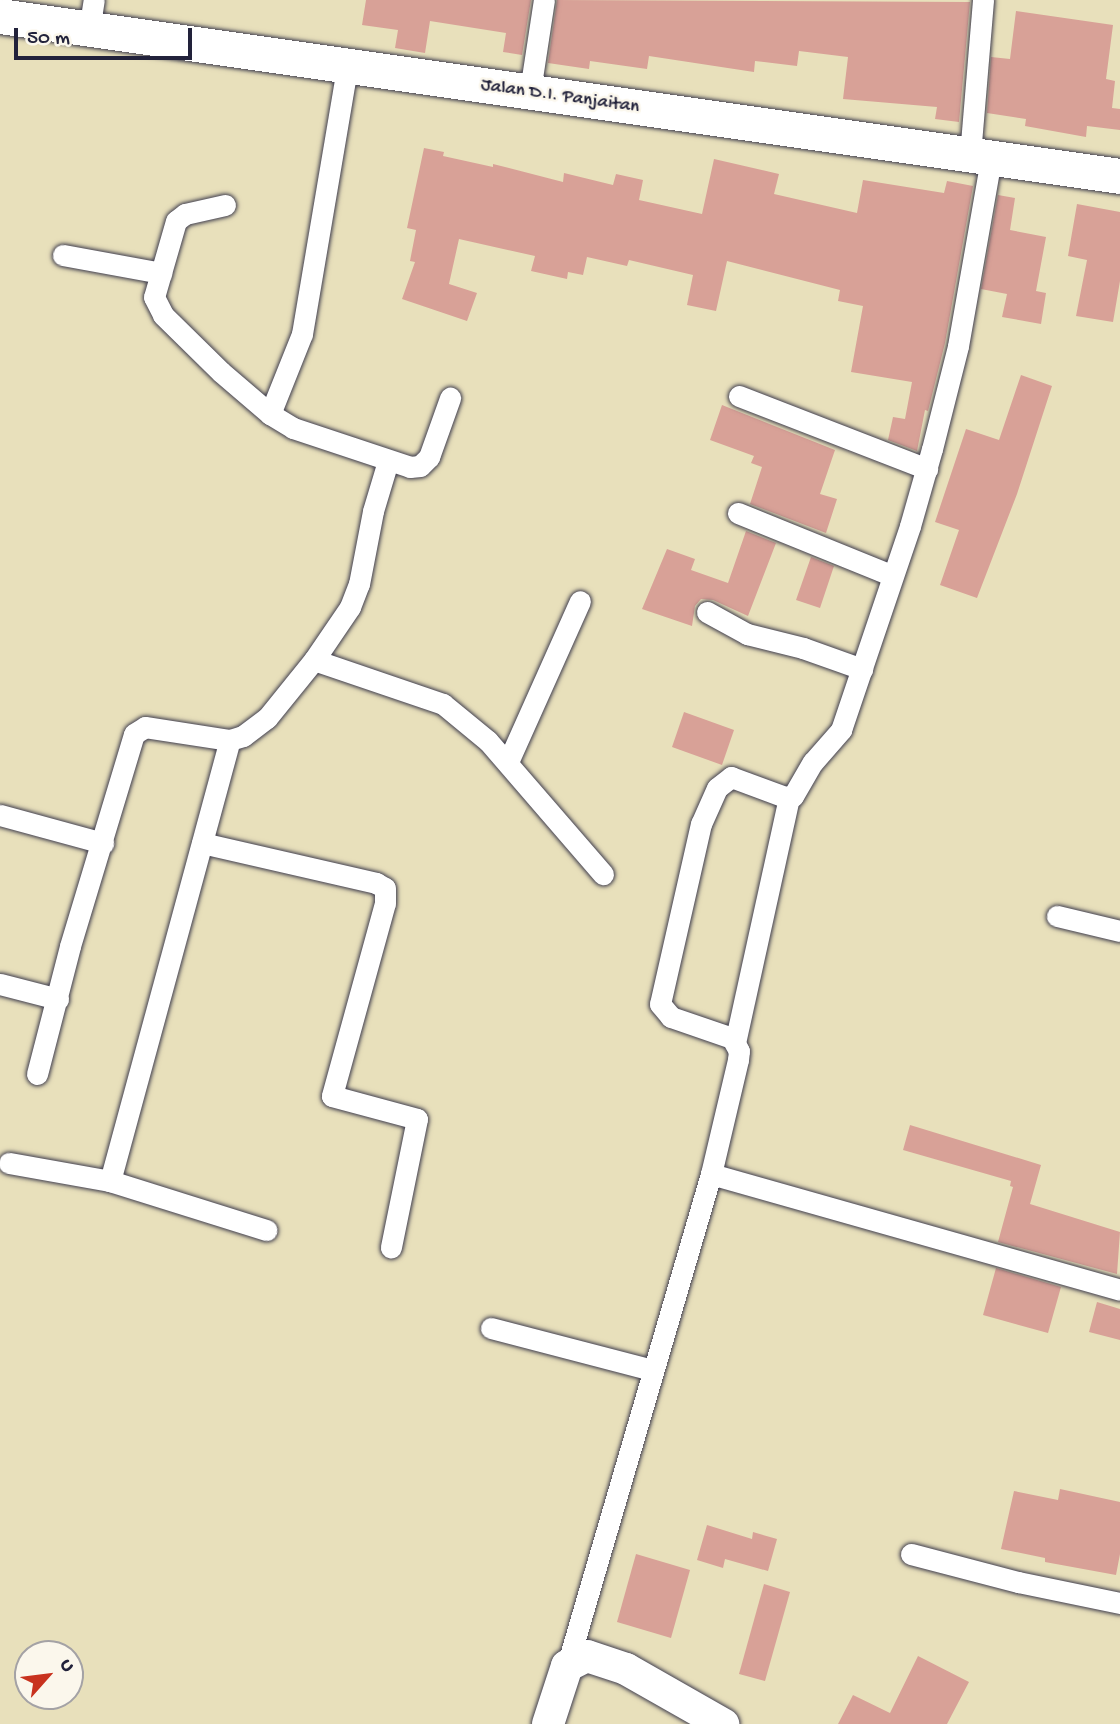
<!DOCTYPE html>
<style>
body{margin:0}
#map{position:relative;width:1120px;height:1724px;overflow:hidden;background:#e8e0bb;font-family:"Gochi Hand",sans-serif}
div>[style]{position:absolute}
.building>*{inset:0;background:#d8a197}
.roads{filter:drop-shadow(0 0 2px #403e4e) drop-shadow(0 0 2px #403e4e)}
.street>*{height:21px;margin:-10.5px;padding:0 10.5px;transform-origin:10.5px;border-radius:10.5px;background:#fff}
.secondary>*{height:32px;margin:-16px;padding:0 16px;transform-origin:16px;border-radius:16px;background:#fff}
.primary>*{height:35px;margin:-17.5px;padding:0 17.5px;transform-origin:17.5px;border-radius:17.5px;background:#fff}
span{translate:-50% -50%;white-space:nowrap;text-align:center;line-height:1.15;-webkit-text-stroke:5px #fbf7ec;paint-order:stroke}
.street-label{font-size:19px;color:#22223b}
.north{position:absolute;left:14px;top:1640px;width:70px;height:70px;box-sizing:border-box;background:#fbf7ec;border:2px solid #a4a2a5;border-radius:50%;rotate:62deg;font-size:19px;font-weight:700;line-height:28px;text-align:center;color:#22223b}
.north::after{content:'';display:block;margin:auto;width:24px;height:32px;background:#c8321e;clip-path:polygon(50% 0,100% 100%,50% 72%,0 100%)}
.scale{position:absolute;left:14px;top:28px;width:178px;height:32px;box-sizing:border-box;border:4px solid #22223b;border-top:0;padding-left:9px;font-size:21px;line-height:24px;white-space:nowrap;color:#22223b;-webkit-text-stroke:5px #fbf7ec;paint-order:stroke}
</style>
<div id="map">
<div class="building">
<i style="clip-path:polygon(366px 0,531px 0,522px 55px,503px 52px,506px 33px,430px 21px,425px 53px,395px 48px,398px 30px,362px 25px)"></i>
<i style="clip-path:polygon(557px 0,970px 2px,959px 122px,935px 119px,937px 107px,843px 99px,848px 57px,799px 51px,797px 66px,755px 61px,754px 72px,649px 56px,647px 69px,590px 61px,589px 69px,548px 63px)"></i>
<i style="clip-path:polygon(1016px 11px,1113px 25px,1106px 79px,1115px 81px,1112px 108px,1120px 109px,1120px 130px,1087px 126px,1086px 137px,1025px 126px,1026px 119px,987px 113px,991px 57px,1010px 59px)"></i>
<i style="clip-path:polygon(424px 148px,444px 152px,443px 156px,493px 167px,493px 164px,563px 182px,564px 173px,613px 185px,616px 174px,643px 180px,639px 200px,702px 214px,714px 159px,779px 174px,774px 194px,857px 213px,863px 180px,944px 193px,947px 181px,973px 186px,945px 343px,928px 411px,925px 410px,917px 451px,888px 440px,893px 417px,905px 419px,912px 382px,851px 372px,863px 306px,838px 301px,840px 290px,727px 261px,716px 311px,687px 305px,693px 275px,629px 260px,627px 266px,587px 257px,583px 275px,568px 272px,567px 279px,531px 271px,535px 256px,459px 239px,449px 284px,477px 293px,467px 321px,402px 299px,415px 262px,410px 261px,416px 230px,407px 228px)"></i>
<i style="clip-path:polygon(998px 195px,1015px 198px,1010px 230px,1046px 237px,1036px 291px,1046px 293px,1041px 324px,1002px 317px,1007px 294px,981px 289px)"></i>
<i style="clip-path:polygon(1077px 204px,1120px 212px,1120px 281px,1113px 322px,1076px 316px,1087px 260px,1068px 256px)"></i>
<i style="clip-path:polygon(1021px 375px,1052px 386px,1017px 494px,977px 598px,940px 585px,959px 530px,935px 522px,966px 429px,999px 440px)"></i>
<i style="clip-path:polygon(722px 405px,835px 450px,820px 494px,837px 499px,826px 533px,750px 504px,762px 467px,751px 463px,754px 456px,710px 440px)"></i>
<i style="clip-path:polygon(746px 531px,776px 543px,748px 616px,713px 600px,701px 599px,695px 606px,692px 626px,642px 609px,667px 549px,695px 559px,691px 570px,728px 583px)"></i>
<i style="clip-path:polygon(811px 557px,834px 566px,820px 608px,796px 600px)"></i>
<i style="clip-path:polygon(684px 712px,734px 730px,722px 765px,672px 747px)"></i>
<i style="clip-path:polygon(910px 1125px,1041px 1165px,1030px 1204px,1120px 1232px,1117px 1274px,998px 1242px,1013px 1187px,1010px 1186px,1011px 1181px,903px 1150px)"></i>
<i style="clip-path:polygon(996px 1268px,1061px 1287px,1048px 1333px,983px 1315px)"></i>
<i style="clip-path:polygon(1097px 1302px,1120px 1309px,1120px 1340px,1089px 1332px)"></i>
<i style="clip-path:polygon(1060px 1489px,1120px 1502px,1120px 1554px,1116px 1575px,1045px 1562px,1045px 1558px,1001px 1549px,1014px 1491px,1058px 1500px)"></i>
<i style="clip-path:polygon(707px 1525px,752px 1539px,753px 1532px,777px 1539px,768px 1571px,725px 1559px,723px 1568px,697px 1560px)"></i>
<i style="clip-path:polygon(636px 1554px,690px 1570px,671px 1638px,617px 1622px)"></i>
<i style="clip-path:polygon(764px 1584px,790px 1592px,765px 1681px,739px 1674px)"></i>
<i style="clip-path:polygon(918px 1656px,969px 1682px,947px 1724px,838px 1724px,853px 1695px,890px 1713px)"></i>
</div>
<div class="roads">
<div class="street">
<i style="left:89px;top:30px;width:30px;rotate:-81deg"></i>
<i style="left:530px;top:91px;width:92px;rotate:-81.3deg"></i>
<i style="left:970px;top:155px;width:156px;rotate:-85.2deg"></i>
<i style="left:225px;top:205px;width:41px;rotate:167.3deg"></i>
<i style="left:185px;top:214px;width:11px;rotate:142deg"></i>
<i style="left:176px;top:221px;width:79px;rotate:106.1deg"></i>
<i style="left:154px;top:297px;width:20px;rotate:63deg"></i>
<i style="left:163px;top:315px;width:81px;rotate:44.5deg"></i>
<i style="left:221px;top:372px;width:65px;rotate:40.6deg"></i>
<i style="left:270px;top:414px;width:27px;rotate:31deg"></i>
<i style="left:293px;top:428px;width:123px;rotate:18.4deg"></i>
<i style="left:410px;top:467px;width:10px;rotate:-6deg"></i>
<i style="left:420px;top:466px;width:13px;rotate:-45deg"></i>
<i style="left:429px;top:457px;width:63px;rotate:-70.4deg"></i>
<i style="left:63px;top:255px;width:100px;rotate:10.4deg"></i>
<i style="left:739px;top:396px;width:202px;rotate:21.2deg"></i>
<i style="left:270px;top:414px;width:86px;rotate:-68.2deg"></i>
<i style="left:302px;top:334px;width:271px;rotate:-80.4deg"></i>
<i style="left:738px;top:513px;width:167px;rotate:22.1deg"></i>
<i style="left:707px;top:612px;width:46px;rotate:28.8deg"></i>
<i style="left:747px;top:634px;width:58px;rotate:14deg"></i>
<i style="left:803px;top:648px;width:63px;rotate:19.6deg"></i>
<i style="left:314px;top:660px;width:136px;rotate:18.8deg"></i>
<i style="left:443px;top:704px;width:58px;rotate:39.4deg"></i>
<i style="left:488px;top:741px;width:176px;rotate:49.2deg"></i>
<i style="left:508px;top:762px;width:176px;rotate:-65.9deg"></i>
<i style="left:0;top:815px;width:107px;rotate:15.2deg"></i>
<i style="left:202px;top:843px;width:179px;rotate:12.9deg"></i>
<i style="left:376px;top:883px;width:10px;rotate:29deg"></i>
<i style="left:385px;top:888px;width:15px;rotate:90deg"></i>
<i style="left:385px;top:903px;width:200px;rotate:105.4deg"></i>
<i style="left:332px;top:1096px;width:88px;rotate:15.1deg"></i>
<i style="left:417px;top:1119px;width:131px;rotate:101.5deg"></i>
<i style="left:1057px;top:916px;width:65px;rotate:13.4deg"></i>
<i style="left:0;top:984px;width:60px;rotate:14.5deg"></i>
<i style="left:735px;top:1043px;width:252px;rotate:-77.6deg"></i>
<i style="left:37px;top:1074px;width:132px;rotate:-75.5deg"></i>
<i style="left:70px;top:946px;width:221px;rotate:-73.2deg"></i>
<i style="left:134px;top:734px;width:13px;rotate:-32deg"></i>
<i style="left:145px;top:727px;width:86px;rotate:8.7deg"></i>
<i style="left:230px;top:740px;width:14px;rotate:-17deg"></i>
<i style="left:243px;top:736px;width:30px;rotate:-37deg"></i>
<i style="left:267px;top:718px;width:75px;rotate:-51deg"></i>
<i style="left:314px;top:660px;width:64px;rotate:-55.8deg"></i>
<i style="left:350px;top:607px;width:25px;rotate:-69deg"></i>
<i style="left:359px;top:584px;width:74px;rotate:-79.1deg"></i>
<i style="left:373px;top:511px;width:52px;rotate:-73.3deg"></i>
<i style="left:9px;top:1163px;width:103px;rotate:10.1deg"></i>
<i style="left:110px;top:1181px;width:457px;rotate:-74.8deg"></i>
<i style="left:711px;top:1174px;width:425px;rotate:15.8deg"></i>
<i style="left:110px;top:1181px;width:164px;rotate:17.4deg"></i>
<i style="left:491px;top:1328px;width:166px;rotate:14.6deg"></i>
<i style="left:911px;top:1554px;width:111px;rotate:14.7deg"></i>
<i style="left:1018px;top:1582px;width:104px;rotate:11.6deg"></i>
<i style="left:567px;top:1666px;width:513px;rotate:-73.69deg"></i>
<i style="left:711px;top:1174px;width:117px;rotate:-76.7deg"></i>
<i style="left:738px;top:1060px;width:9px;rotate:-84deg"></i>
<i style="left:739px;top:1051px;width:15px;rotate:-118deg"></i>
<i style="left:732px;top:1038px;width:65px;rotate:-161deg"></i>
<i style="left:671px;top:1017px;width:17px;rotate:-130deg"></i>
<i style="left:660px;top:1004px;width:185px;rotate:-77.2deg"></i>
<i style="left:701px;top:824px;width:39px;rotate:-66deg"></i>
<i style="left:717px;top:788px;width:18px;rotate:-38deg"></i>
<i style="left:731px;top:777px;width:58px;rotate:20.3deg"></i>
<i style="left:785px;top:797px;width:8px;rotate:-7deg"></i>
<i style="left:793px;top:796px;width:39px;rotate:-60deg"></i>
<i style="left:813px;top:762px;width:43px;rotate:-48.8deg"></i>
<i style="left:841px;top:730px;width:215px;rotate:-71.3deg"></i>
<i style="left:910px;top:526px;width:80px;rotate:-74.1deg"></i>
<i style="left:932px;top:449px;width:106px;rotate:-75.8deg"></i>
<i style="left:958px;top:346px;width:191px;rotate:-80deg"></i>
</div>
<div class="secondary">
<i style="left:548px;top:1724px;width:61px;rotate:-71.9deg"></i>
<i style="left:567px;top:1666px;width:22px;rotate:-27deg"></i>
<i style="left:587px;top:1656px;width:41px;rotate:18.4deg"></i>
<i style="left:626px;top:1669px;width:112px;rotate:29.6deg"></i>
</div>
<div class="primary">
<i style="left:0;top:16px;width:1131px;rotate:8.13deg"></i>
</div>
</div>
<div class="street-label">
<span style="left:560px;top:97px;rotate:8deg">Jalan D.I. Panjaitan</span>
</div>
<div class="north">U</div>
<div class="scale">50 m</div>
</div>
